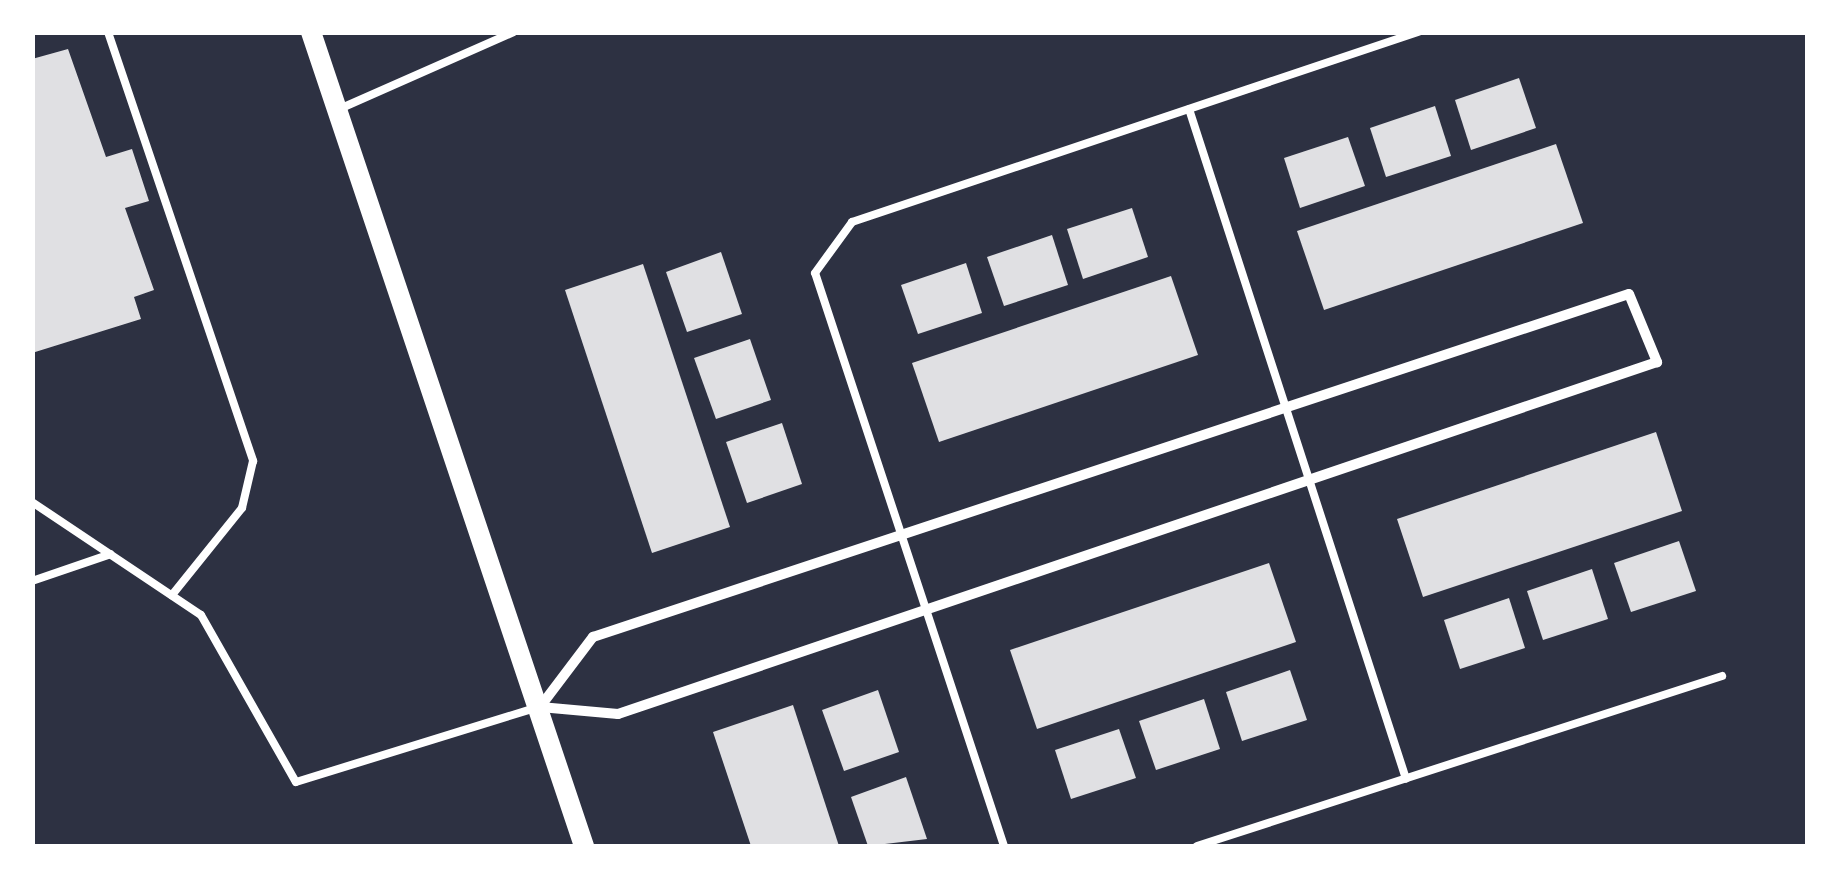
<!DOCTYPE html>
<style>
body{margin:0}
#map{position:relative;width:1840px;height:879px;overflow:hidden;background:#2d3142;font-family:"PT Sans Narrow",sans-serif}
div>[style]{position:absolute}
.building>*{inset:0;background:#e0e0e3}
.service>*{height:8px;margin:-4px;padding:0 4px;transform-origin:4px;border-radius:4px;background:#fff}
.minor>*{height:10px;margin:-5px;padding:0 5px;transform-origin:5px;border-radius:5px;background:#fff}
.secondary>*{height:20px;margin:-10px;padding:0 10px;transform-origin:10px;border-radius:10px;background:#fff}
span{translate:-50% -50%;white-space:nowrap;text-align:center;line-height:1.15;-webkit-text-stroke:8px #fff;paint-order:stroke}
.frame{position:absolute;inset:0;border:35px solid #fff;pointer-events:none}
</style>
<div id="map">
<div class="building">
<i style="clip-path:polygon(68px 49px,106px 157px,132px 149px,149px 201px,125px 208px,154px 290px,134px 297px,141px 319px,32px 353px,32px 59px)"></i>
<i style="clip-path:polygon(1519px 78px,1536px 128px,1471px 150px,1455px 100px)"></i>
<i style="clip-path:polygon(1435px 106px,1451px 156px,1386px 177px,1370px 128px)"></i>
<i style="clip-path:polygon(1348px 137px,1365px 186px,1300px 208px,1284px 158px)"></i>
<i style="clip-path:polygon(1556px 144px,1583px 223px,1324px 310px,1297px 231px)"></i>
<i style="clip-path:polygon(1132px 208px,1148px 257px,1083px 279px,1067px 229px)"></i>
<i style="clip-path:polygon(1052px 235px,1068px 285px,1004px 306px,987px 257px)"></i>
<i style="clip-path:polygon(721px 252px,742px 314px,687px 332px,666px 272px)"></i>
<i style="clip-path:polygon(966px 263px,982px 313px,918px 334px,901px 285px)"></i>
<i style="clip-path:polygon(643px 264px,730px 527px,652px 553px,565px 290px)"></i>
<i style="clip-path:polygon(1171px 276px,1198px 355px,939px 442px,912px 363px)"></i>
<i style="clip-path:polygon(750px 339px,771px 400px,716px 419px,694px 358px)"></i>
<i style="clip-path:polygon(782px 423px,802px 484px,747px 503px,726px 442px)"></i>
<i style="clip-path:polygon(1656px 432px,1682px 511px,1423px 597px,1397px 519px)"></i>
<i style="clip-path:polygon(1679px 541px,1696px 591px,1631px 612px,1614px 563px)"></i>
<i style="clip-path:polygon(1269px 563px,1296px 642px,1037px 729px,1010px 650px)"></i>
<i style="clip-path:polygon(1592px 569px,1608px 619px,1543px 640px,1527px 591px)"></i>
<i style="clip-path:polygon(1509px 598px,1525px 648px,1460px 669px,1444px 620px)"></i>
<i style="clip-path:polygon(1290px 670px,1307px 720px,1242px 741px,1226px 692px)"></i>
<i style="clip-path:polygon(878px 690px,899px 752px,844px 771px,822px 710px)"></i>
<i style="clip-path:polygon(1204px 699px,1220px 749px,1156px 770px,1139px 721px)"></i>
<i style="clip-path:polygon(793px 705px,839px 846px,751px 846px,713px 732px)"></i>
<i style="clip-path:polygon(1119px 729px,1136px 778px,1071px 799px,1055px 750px)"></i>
<i style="clip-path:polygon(906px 777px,927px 839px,868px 846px,851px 797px)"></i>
</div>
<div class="service">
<i style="left:108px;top:32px;width:453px;rotate:71.3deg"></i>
<i style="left:253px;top:461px;width:48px;rotate:103.2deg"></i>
<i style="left:242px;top:508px;width:112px;rotate:128.8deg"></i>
<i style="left:1189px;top:109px;width:704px;rotate:72.05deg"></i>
<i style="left:337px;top:110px;width:193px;rotate:-23.8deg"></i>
<i style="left:32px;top:502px;width:203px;rotate:33.8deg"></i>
<i style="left:201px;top:615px;width:192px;rotate:60.4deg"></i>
<i style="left:296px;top:782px;width:250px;rotate:-17.2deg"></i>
<i style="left:32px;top:581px;width:83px;rotate:-18.9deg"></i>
<i style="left:1004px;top:846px;width:603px;rotate:-108.25deg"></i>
<i style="left:815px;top:273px;width:63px;rotate:-54deg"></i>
<i style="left:852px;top:222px;width:597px;rotate:-18.56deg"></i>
<i style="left:1197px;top:846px;width:552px;rotate:-17.94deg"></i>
</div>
<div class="minor">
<i style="left:1629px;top:294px;width:74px;rotate:67.6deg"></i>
<i style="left:1657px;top:362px;width:1097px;rotate:161.28deg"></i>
<i style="left:618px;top:714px;width:78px;rotate:-174.9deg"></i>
<i style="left:540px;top:707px;width:88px;rotate:-52.9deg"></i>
<i style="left:593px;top:637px;width:1091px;rotate:-18.32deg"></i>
</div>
<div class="secondary">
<i style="left:311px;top:32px;width:859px;rotate:71.46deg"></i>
</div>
<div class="frame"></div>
</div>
